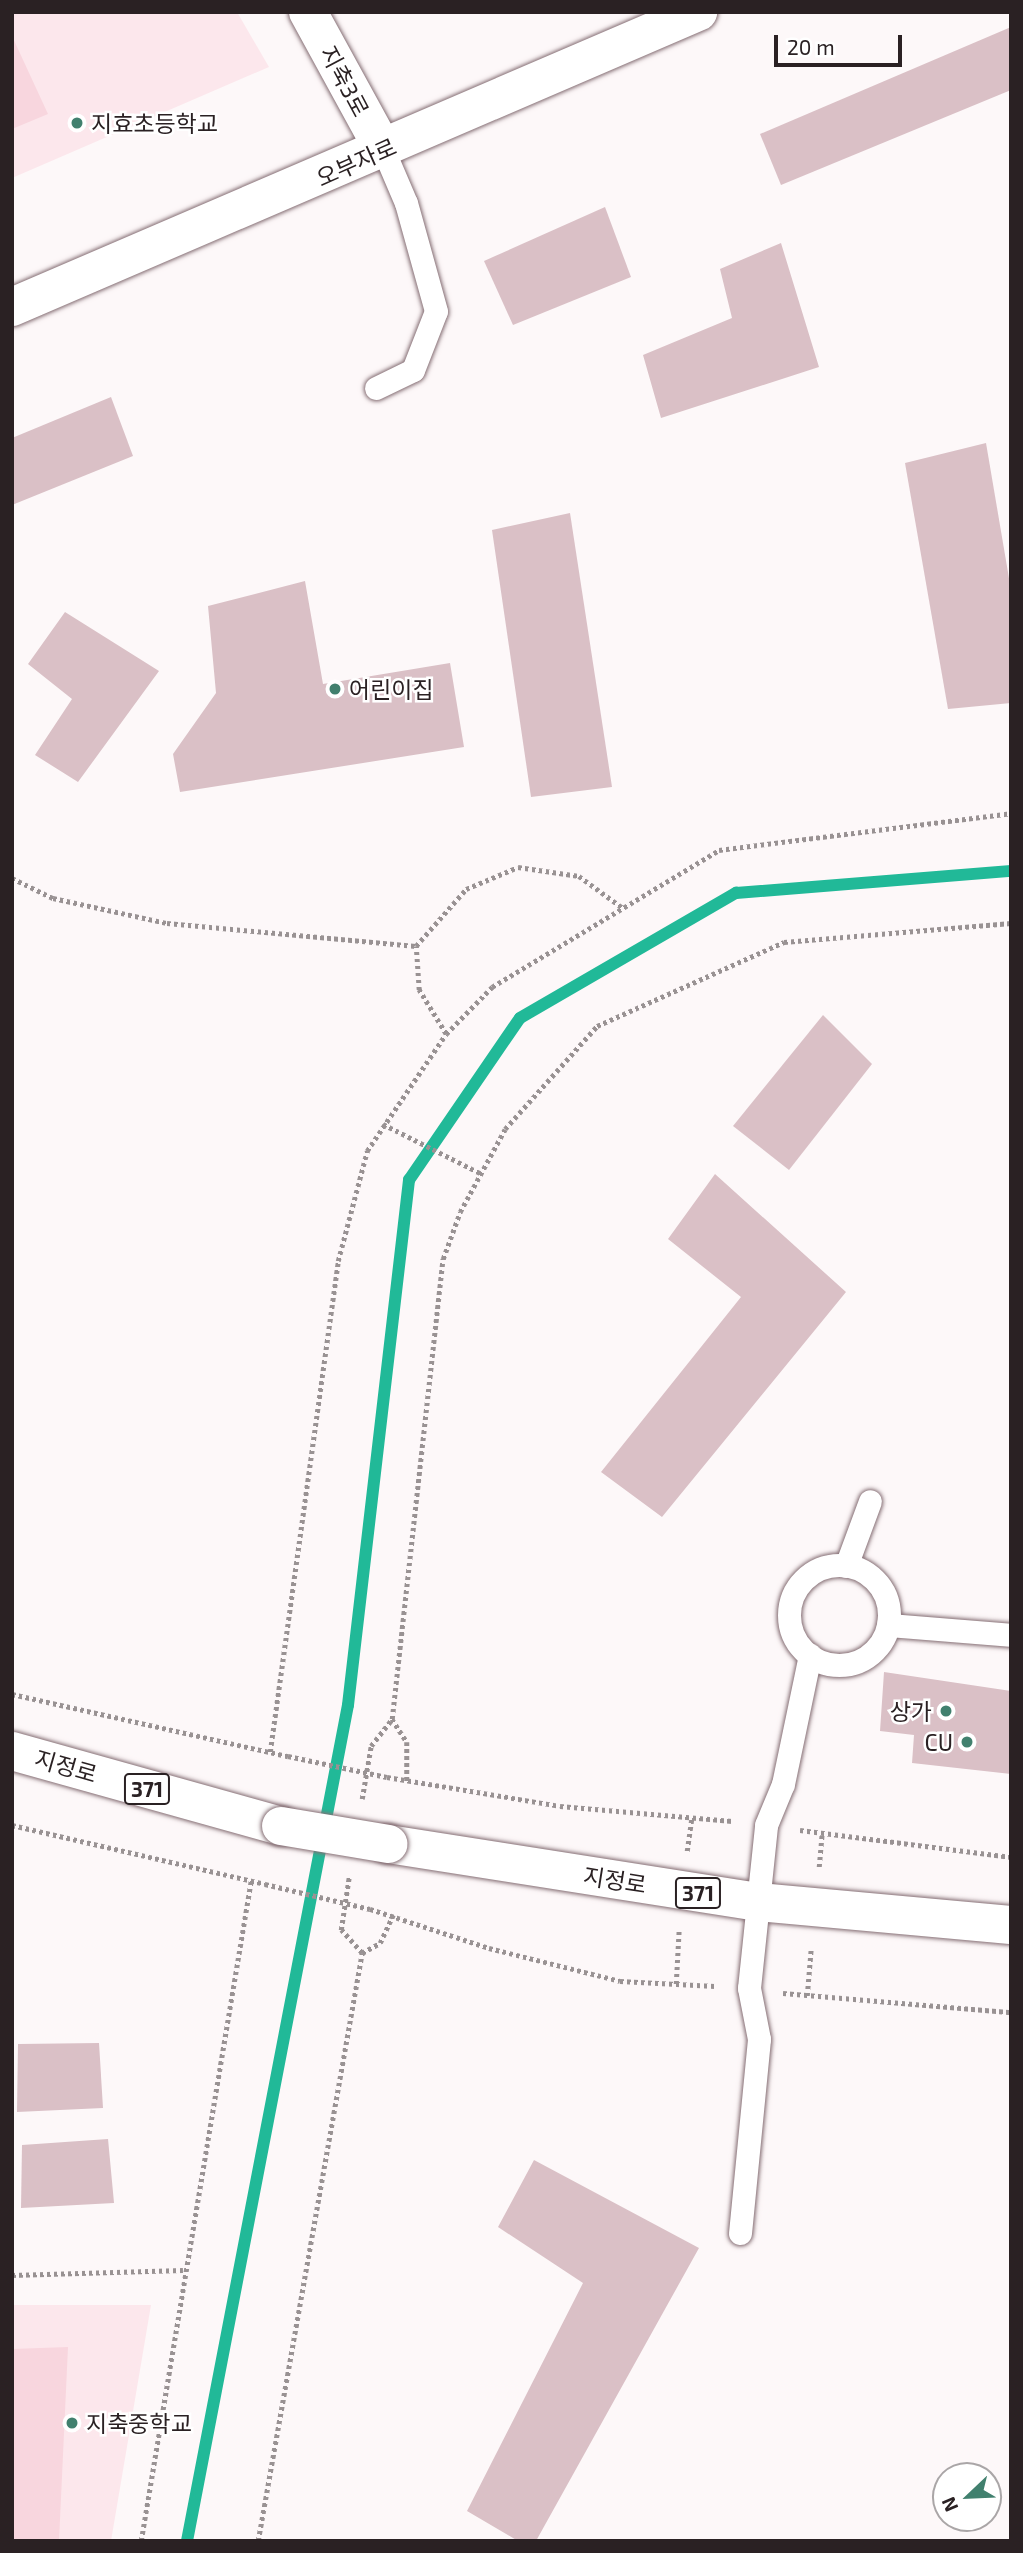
<!DOCTYPE html>
<meta charset="utf-8">
<style>
body{margin:0}
#map{position:relative;width:1023px;height:2553px;overflow:hidden;background:#fdf8f9;font-family:"Exo 2","Noto Sans KR",sans-serif}
div>[style]{position:absolute}
.built>*{inset:0;background:#fce7ec}
.green>*{inset:0;background:#f8d6de}
.stream>*{height:12px;margin:-6px;padding:0 6px;transform-origin:6px;border-radius:6px;background:#21b998}
.building>*{inset:0;background:#dac0c6}
.path>*{height:4.5px;margin-top:-2.25px;transform-origin:0;background:repeating-linear-gradient(90deg,#999293 0 3.5px,transparent 0 7px)}
.roads{filter:drop-shadow(0 0 2px #856e74) drop-shadow(0 0 2px #856e74)}
.lane>*{height:23px;margin:-11.5px;padding:0 11.5px;transform-origin:11.5px;border-radius:11.5px;background:#fff}
.lane>.ring{margin:-11.5px;padding:0;box-sizing:content-box;background:none;border:23px solid #fff;border-radius:50%}
.street>*{height:38px;margin:-19px;padding:0 19px;transform-origin:19px;border-radius:19px;background:#fff}
.secondary>*{height:38px;margin:-19px;padding:0 19px;transform-origin:19px;border-radius:19px;background:#fff}
.primary>*{height:38px;margin:-19px;padding:0 19px;transform-origin:19px;border-radius:19px;background:#fff}
.path-bridge>*{height:4.5px;margin-top:-2.25px;transform-origin:0;background:repeating-linear-gradient(90deg,#999293 0 3.5px,transparent 0 7px)}
.bridges{filter:drop-shadow(0 0 2px #856e74) drop-shadow(0 0 2px #856e74)}
.primary-bridge>*{height:38px;margin:-19px;padding:0 19px;transform-origin:19px;border-radius:19px;background:#fff}
.dots>*{width:19px;height:19px;translate:-50% -50%;box-sizing:border-box;border:4px solid #fff;border-radius:50%}
span{translate:-50% -50%;white-space:nowrap;text-align:center;line-height:1.15;-webkit-text-stroke:5px #fff;paint-order:stroke}
.shield-label span{padding:2px 5px;background:#fff;border:2px solid;border-radius:5px;-webkit-text-stroke-width:0}
.shield-label{font-size:21px;color:#2a2123;font-weight:700}
.street-label{font-size:23px;color:#2a2123}
.poi-label{font-size:23px;color:#2a2123}
.left{translate:0 -50%;text-align:left}
.right{translate:-100% -50%;text-align:right}
.frame{position:absolute;inset:0;border:14px solid #2a2123;pointer-events:none}
.north{position:absolute;left:932px;top:2462px;width:70px;height:70px;box-sizing:border-box;background:#fff;border:2px solid #aaa6a7;border-radius:50%;rotate:247deg;font-size:19px;font-weight:700;line-height:28px;text-align:center;color:#2a2123}
.north::after{content:'';display:block;margin:auto;width:24px;height:32px;background:#41806e;clip-path:polygon(50% 0,100% 100%,50% 72%,0 100%)}
.scale{position:absolute;left:774px;top:35px;width:128px;height:32px;box-sizing:border-box;border:4px solid #2a2123;border-top:0;padding-left:9px;font-size:21px;line-height:24px;white-space:nowrap;color:#2a2123;-webkit-text-stroke:5px #fff;paint-order:stroke}
</style>
<div id="map">
<div class="built">
<i style="clip-path:polygon(12px 12px,237px 12px,269px 67px,12px 178px)"></i>
<i style="clip-path:polygon(12px 2305px,151px 2305px,111px 2541px,12px 2541px)"></i>
</div>
<div class="green">
<i style="clip-path:polygon(12px 36px,48px 114px,12px 129px)"></i>
<i style="clip-path:polygon(68px 2347px,59px 2541px,12px 2541px,12px 2349px)"></i>
</div>
<div class="stream">
<i style="left:187px;top:2541px;width:851px;rotate:-79.1deg"></i>
<i style="left:348px;top:1705px;width:529px;rotate:-83.37deg"></i>
<i style="left:409px;top:1180px;width:196px;rotate:-55.6deg"></i>
<i style="left:520px;top:1018px;width:250px;rotate:-30.1deg"></i>
<i style="left:736px;top:893px;width:276px;rotate:-4.6deg"></i>
</div>
<div class="building">
<i style="clip-path:polygon(1011px 27px,1011px 90px,781px 185px,760px 134px)"></i>
<i style="clip-path:polygon(605px 207px,631px 277px,513px 325px,484px 261px)"></i>
<i style="clip-path:polygon(781px 243px,819px 367px,661px 418px,643px 355px,732px 318px,720px 269px)"></i>
<i style="clip-path:polygon(111px 397px,133px 456px,12px 505px,12px 438px)"></i>
<i style="clip-path:polygon(986px 443px,1011px 590px,1011px 703px,948px 709px,905px 463px)"></i>
<i style="clip-path:polygon(570px 513px,612px 787px,531px 797px,492px 530px)"></i>
<i style="clip-path:polygon(305px 581px,323px 684px,450px 663px,464px 747px,180px 792px,173px 754px,216px 693px,208px 606px)"></i>
<i style="clip-path:polygon(65px 612px,159px 671px,78px 782px,35px 755px,72px 699px,28px 664px)"></i>
<i style="clip-path:polygon(823px 1015px,872px 1064px,789px 1170px,733px 1126px)"></i>
<i style="clip-path:polygon(715px 1174px,846px 1292px,662px 1517px,601px 1472px,741px 1297px,668px 1239px)"></i>
<i style="clip-path:polygon(884px 1672px,1011px 1691px,1011px 1774px,912px 1763px,914px 1735px,880px 1731px)"></i>
<i style="clip-path:polygon(99px 2043px,103px 2108px,17px 2112px,18px 2044px)"></i>
<i style="clip-path:polygon(108px 2139px,114px 2203px,21px 2208px,22px 2145px)"></i>
<i style="clip-path:polygon(534px 2160px,699px 2248px,536px 2541px,518px 2541px,467px 2511px,583px 2283px,498px 2227px)"></i>
</div>
<div class="path">
<i style="left:12px;top:878px;width:46px;rotate:26deg"></i>
<i style="left:53px;top:898px;width:117px;rotate:12.4deg"></i>
<i style="left:167px;top:923px;width:250px;rotate:5.3deg"></i>
<i style="left:446px;top:1034px;width:52px;rotate:-121.5deg"></i>
<i style="left:419px;top:990px;width:44px;rotate:-93.9deg"></i>
<i style="left:416px;top:946px;width:76px;rotate:-48.7deg"></i>
<i style="left:466px;top:889px;width:56px;rotate:-22.9deg"></i>
<i style="left:518px;top:867px;width:62px;rotate:8.4deg"></i>
<i style="left:579px;top:876px;width:54px;rotate:36deg"></i>
<i style="left:383px;top:1124px;width:109px;rotate:26.8deg"></i>
<i style="left:12px;top:1694px;width:283px;rotate:12.7deg"></i>
<i style="left:392px;top:1719px;width:27px;rotate:57deg"></i>
<i style="left:407px;top:1742px;width:41px;rotate:90deg"></i>
<i style="left:270px;top:1752px;width:496px;rotate:-82.1deg"></i>
<i style="left:338px;top:1261px;width:114px;rotate:-75.2deg"></i>
<i style="left:367px;top:1151px;width:141px;rotate:-56deg"></i>
<i style="left:446px;top:1034px;width:66px;rotate:-45.6deg"></i>
<i style="left:492px;top:987px;width:265px;rotate:-31.1deg"></i>
<i style="left:719px;top:850px;width:294px;rotate:-7.2deg"></i>
<i style="left:387px;top:1777px;width:175px;rotate:9.5deg"></i>
<i style="left:560px;top:1806px;width:173px;rotate:5deg"></i>
<i style="left:362px;top:1799px;width:54px;rotate:-80.4deg"></i>
<i style="left:371px;top:1746px;width:34px;rotate:-52deg"></i>
<i style="left:392px;top:1719px;width:463px;rotate:-83.7deg"></i>
<i style="left:443px;top:1259px;width:50px;rotate:-70.1deg"></i>
<i style="left:460px;top:1212px;width:94px;rotate:-61.5deg"></i>
<i style="left:505px;top:1129px;width:138px;rotate:-48.2deg"></i>
<i style="left:597px;top:1026px;width:205px;rotate:-24.2deg"></i>
<i style="left:784px;top:942px;width:228px;rotate:-4.8deg"></i>
<i style="left:12px;top:1825px;width:260px;rotate:13.1deg"></i>
<i style="left:800px;top:1830px;width:213px;rotate:7.3deg"></i>
<i style="left:687px;top:1851px;width:34px;rotate:-82deg"></i>
<i style="left:819px;top:1867px;width:34px;rotate:-85deg"></i>
<i style="left:370px;top:1909px;width:125px;rotate:18.1deg"></i>
<i style="left:489px;top:1948px;width:135px;rotate:14.1deg"></i>
<i style="left:620px;top:1981px;width:95px;rotate:3deg"></i>
<i style="left:362px;top:1953px;width:21px;rotate:-29deg"></i>
<i style="left:380px;top:1943px;width:31px;rotate:-65deg"></i>
<i style="left:676px;top:1984px;width:55px;rotate:-86.9deg"></i>
<i style="left:783px;top:1993px;width:229px;rotate:4.8deg"></i>
<i style="left:807px;top:1996px;width:48px;rotate:-85.2deg"></i>
<i style="left:12px;top:2275px;width:171px;rotate:-1.7deg"></i>
<i style="left:141px;top:2541px;width:669px;rotate:-80.54deg"></i>
<i style="left:258px;top:2541px;width:597px;rotate:-79.97deg"></i>
<i style="left:362px;top:1953px;width:31px;rotate:-132deg"></i>
<i style="left:341px;top:1930px;width:54px;rotate:-81.4deg"></i>
</div>
<div class="roads">
<div class="lane">
<i style="left:376px;top:388px;width:41px;rotate:-25.9deg"></i>
<i style="left:413px;top:370px;width:63px;rotate:-68.7deg"></i>
<i style="left:436px;top:311px;width:112px;rotate:-105.5deg"></i>
<i style="left:406px;top:203px;width:59px;rotate:-113.1deg"></i>
<i class="ring" style="left:789px;top:1565px;width:77px;height:77px"></i>
<i style="left:846px;top:1566px;width:69px;rotate:-69.7deg"></i>
<i style="left:888px;top:1625px;width:123px;rotate:4.6deg"></i>
<i style="left:740px;top:2233px;width:195px;rotate:-84.4deg"></i>
<i style="left:759px;top:2039px;width:52px;rotate:-101.1deg"></i>
<i style="left:749px;top:1988px;width:164px;rotate:-84deg"></i>
<i style="left:766px;top:1825px;width:44px;rotate:-67.5deg"></i>
<i style="left:783px;top:1784px;width:132px;rotate:-78.2deg"></i>
</div>
<div class="street">
<i style="left:308px;top:12px;width:156px;rotate:61.3deg"></i>
</div>
<div class="secondary">
<i style="left:12px;top:307px;width:747px;rotate:-23.27deg"></i>
</div>
<div class="primary">
<i style="left:12px;top:1751px;width:279px;rotate:15.6deg"></i>
<i style="left:388px;top:1844px;width:375px;rotate:8.9deg"></i>
<i style="left:758px;top:1902px;width:254px;rotate:5.2deg"></i>
</div>
</div>
<div class="path-bridge">
<i style="left:288px;top:1756px;width:101px;rotate:12deg"></i>
<i style="left:265px;top:1884px;width:108px;rotate:13.4deg"></i>
</div>
<div class="bridges">
<div class="primary-bridge">
<i style="left:281px;top:1826px;width:109px;rotate:9.5deg"></i>
</div>
</div>
<div class="dots">
<i style="left:77px;top:123px;background:#41806e"></i>
<i style="left:335px;top:689px;background:#41806e"></i>
<i style="left:946px;top:1711px;background:#41806e"></i>
<i style="left:967px;top:1742px;background:#41806e"></i>
<i style="left:72px;top:2423px;background:#41806e"></i>
</div>
<div class="shield-label">
<span style="left:147px;top:1789px">371</span>
<span style="left:698px;top:1893px">371</span>
</div>
<div class="street-label">
<span style="left:345px;top:81px;rotate:62deg">지축3로</span>
<span style="left:356px;top:162px;rotate:-24deg">오부자로</span>
<span style="left:66px;top:1766px;rotate:16deg">지정로</span>
<span style="left:615px;top:1880px;rotate:9deg">지정로</span>
</div>
<div class="poi-label">
<span class="left" style="left:91px;top:123px">지효초등학교</span>
<span class="left" style="left:349px;top:689px">어린이집</span>
<span class="right" style="left:932px;top:1711px">상가</span>
<span class="right" style="left:953px;top:1742px">CU</span>
<span class="left" style="left:86px;top:2423px">지축중학교</span>
</div>
<div class="frame"></div>
<div class="north">N</div>
<div class="scale">20 m</div>
</div>
